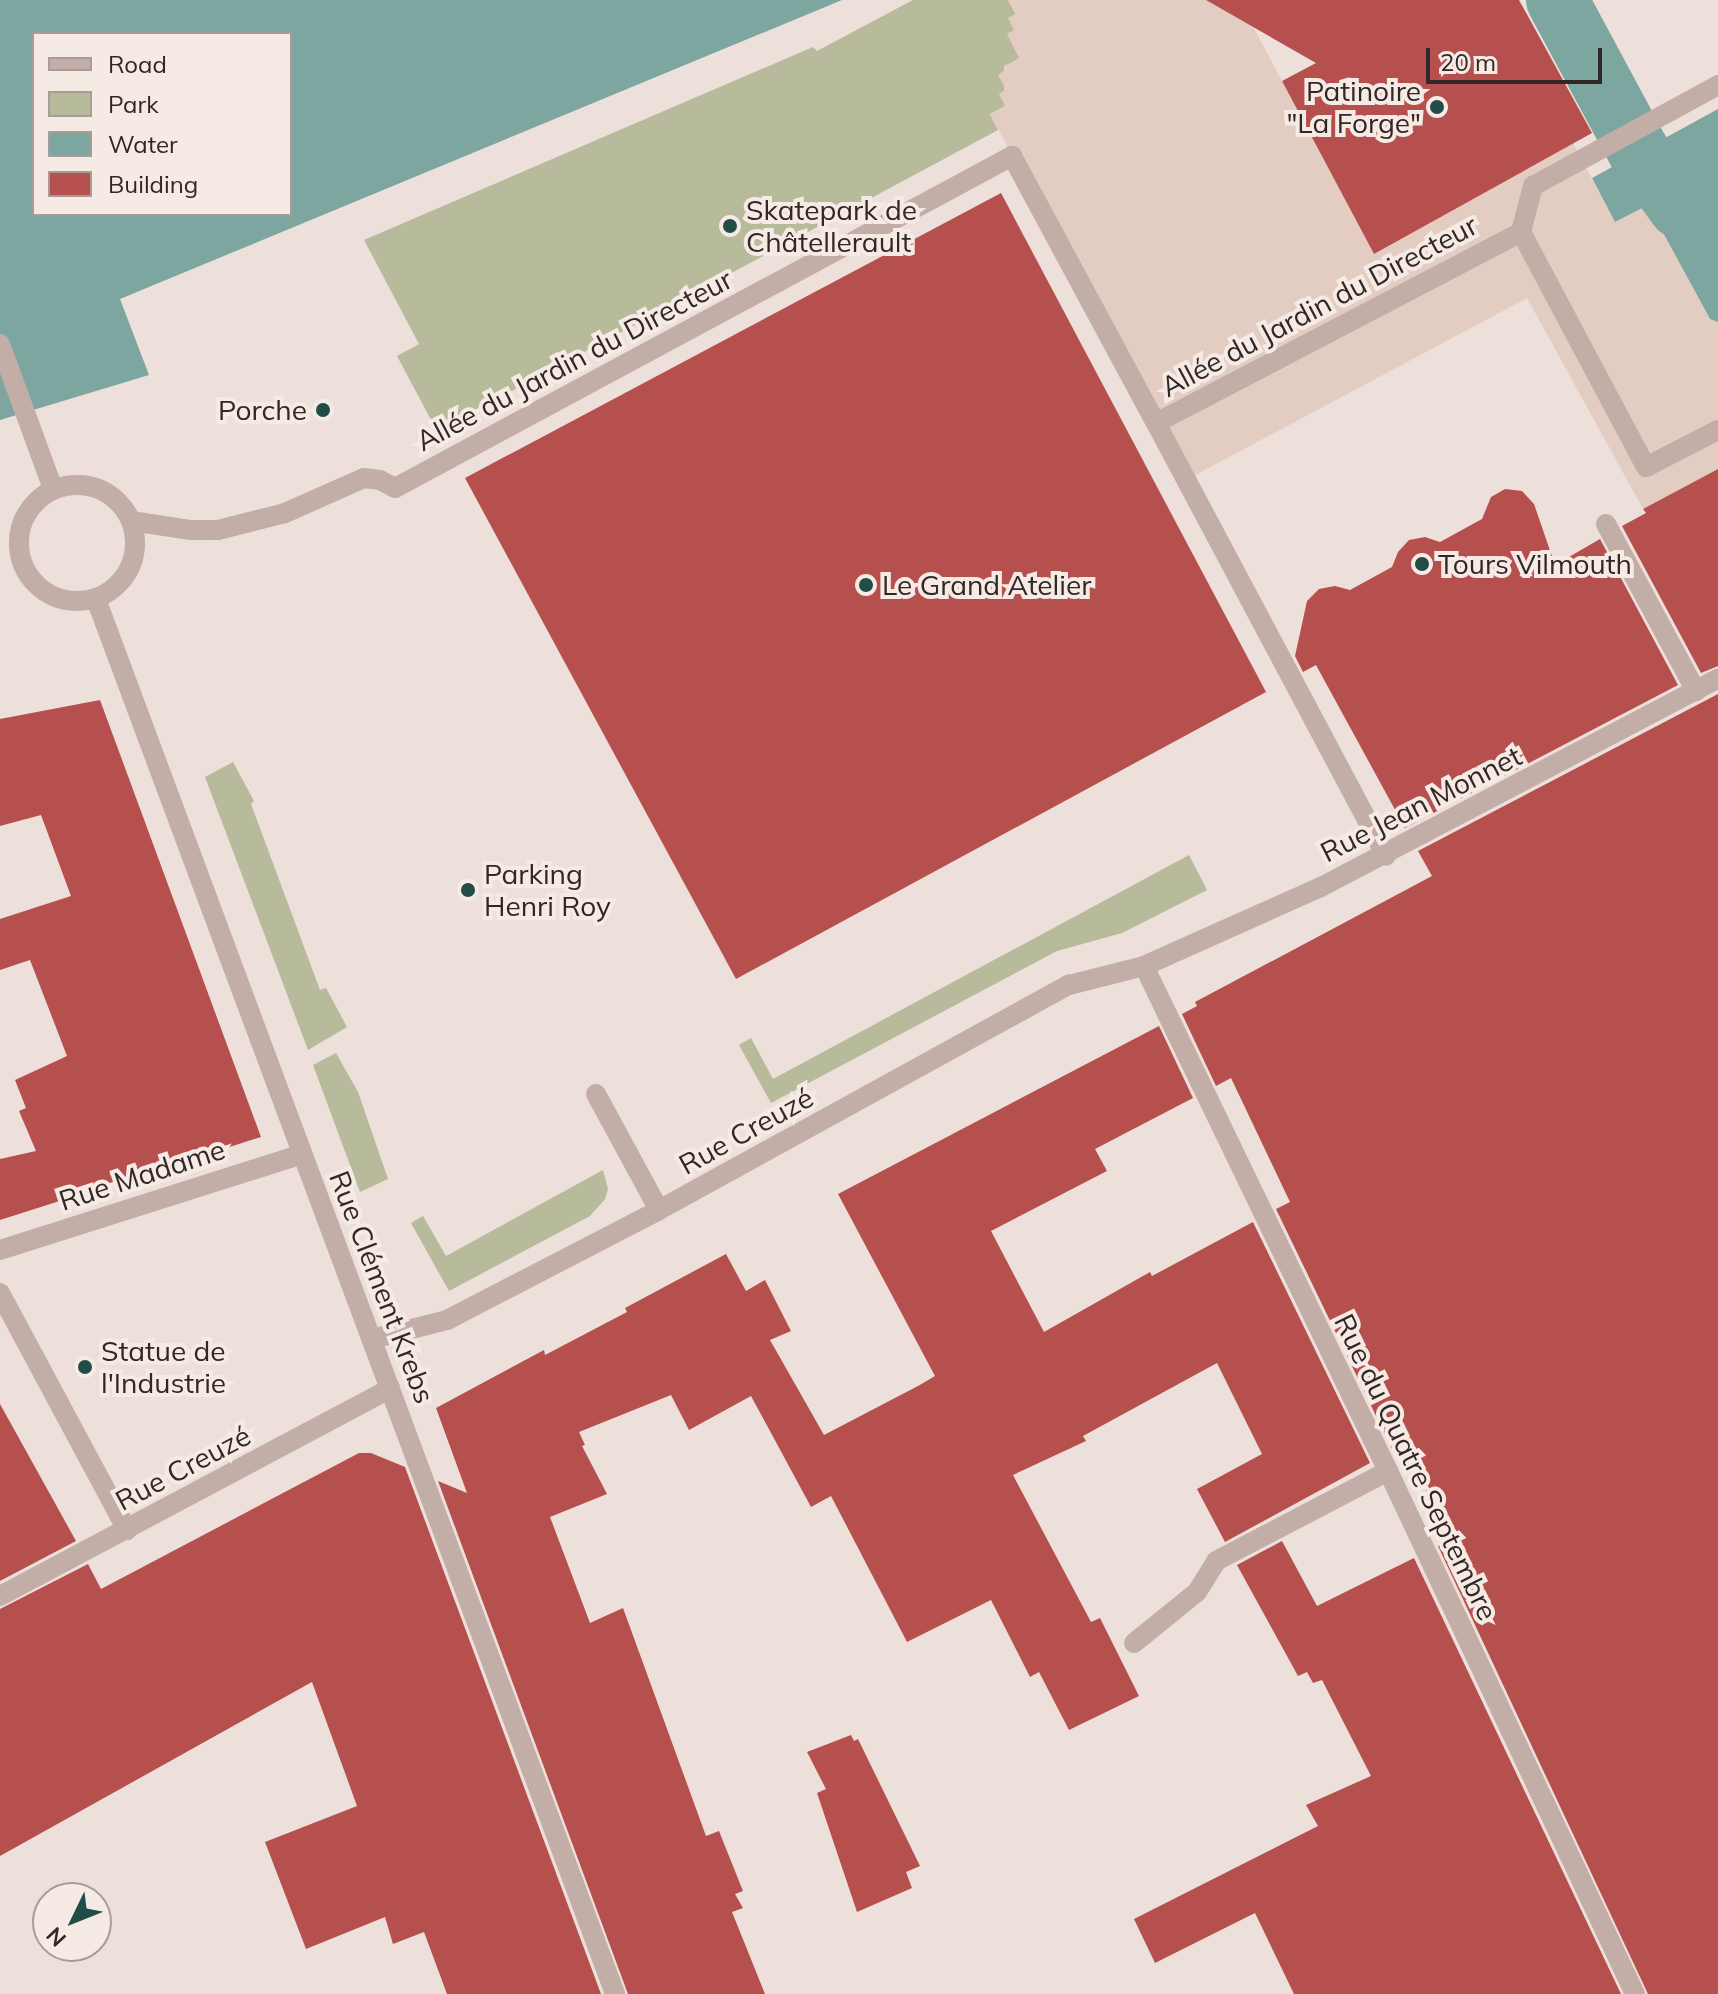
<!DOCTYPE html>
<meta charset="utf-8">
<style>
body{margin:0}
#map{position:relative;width:1718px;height:1994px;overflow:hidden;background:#eddfd9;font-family:Mulish,sans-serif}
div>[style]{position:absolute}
.green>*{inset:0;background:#b7ba9b}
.plaza>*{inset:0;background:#e3cdc2}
.water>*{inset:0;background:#7ca69f}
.canal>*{height:62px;margin:-31px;padding:0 31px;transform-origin:31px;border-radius:31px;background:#7ca69f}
.building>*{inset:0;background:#b6504e}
.service>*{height:20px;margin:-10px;padding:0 10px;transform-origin:10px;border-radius:10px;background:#c3ada7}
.minor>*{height:20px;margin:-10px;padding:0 10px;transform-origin:10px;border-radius:10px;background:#c3ada7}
.minor>.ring{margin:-10px;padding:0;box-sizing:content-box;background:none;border:20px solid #c3ada7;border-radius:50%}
.dots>*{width:22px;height:22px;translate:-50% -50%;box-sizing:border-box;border:4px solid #f6eae4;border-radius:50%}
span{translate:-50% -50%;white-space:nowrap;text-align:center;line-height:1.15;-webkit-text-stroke:8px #f6eae4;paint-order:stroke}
.poi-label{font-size:28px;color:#312726}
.right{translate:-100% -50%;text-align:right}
.left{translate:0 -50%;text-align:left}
.street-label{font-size:28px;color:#312726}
.legend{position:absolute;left:32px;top:32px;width:260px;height:184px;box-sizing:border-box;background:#f6eae4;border:2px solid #a79c98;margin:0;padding:10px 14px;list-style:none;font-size:24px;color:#312726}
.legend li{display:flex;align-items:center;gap:16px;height:40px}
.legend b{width:40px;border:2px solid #a79c98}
.north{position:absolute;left:32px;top:1882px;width:80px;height:80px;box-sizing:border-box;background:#f6eae4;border:2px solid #a79c98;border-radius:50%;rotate:227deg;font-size:22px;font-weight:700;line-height:32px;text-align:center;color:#312726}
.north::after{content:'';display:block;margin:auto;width:28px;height:36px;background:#214d46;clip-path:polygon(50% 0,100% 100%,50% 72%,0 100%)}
.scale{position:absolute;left:1426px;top:48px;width:176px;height:36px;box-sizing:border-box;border:4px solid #312726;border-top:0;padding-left:10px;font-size:24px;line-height:28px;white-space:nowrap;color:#312726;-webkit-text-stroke:6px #f6eae4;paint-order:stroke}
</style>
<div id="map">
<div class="green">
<i style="clip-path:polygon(913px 0,1008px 0,1016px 15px,1014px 30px,1019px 59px,1004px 66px,1005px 106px,990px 114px,998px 130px,437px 431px,397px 356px,419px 344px,364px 240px,813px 47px,817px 51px)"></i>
<i style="clip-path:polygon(233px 762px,254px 801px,251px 804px,320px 990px,326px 988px,347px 1027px,308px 1050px,205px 777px)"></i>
<i style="clip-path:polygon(1189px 855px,1207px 890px,1122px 933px,1057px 951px,771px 1103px,739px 1045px,751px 1038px,773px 1079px)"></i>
<i style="clip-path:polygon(336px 1053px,358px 1092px,388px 1179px,360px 1192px,313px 1065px)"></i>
<i style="clip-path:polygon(603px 1170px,608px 1189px,605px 1199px,590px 1216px,449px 1291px,411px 1223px,423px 1216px,446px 1256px)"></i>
</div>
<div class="plaza">
<i style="clip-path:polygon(1008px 0,1218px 0,1233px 16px,1250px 21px,1374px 254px,1573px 143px,1615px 222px,1648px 205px,1709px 318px,1718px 322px,1718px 469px,1643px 509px,1527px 298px,1186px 480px,990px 114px,1005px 106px,999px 94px,1006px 89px,998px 75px,1005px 70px,1004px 67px,1019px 58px,1007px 34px,1014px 30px,1008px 18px,1016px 14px)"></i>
</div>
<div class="water">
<i style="clip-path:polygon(evenodd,0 0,842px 0,120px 299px,149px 375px,0 420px,0 0,34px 34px,290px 34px,290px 214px,34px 214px,34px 34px)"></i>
<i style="clip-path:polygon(1718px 109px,1718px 322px,1710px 319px,1648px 205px,1615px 222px,1592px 178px)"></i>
</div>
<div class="canal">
<i style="left:1557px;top:0;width:173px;rotate:61.7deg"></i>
<i style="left:1639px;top:152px;width:68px;rotate:54deg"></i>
<i style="left:1679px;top:207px;width:27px;rotate:34deg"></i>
<i style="left:1701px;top:222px;width:17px"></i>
</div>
<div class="building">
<i style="clip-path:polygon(1206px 0,1519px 0,1592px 133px,1374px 254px,1282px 81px,1316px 63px)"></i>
<i style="clip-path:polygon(1001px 193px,1266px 692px,736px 979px,465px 478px)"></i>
<i style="clip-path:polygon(1718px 469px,1718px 666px,1701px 673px,1622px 526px,1646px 513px,1643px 509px)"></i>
<i style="clip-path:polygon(1505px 489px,1522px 491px,1534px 504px,1555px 565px,1600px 539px,1678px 685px,1405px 828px,1316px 665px,1303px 672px,1295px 656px,1307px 601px,1319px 589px,1335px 586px,1350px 590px,1392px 567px,1398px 552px,1409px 540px,1425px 537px,1440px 542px,1482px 519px,1491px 497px)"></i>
<i style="clip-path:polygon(1718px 694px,1718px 1994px,1648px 1994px,1438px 1546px,1450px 1540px,1405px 1445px,1393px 1451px,1276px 1209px,1290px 1202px,1231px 1078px,1216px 1086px,1182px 1014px,1197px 1006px,1195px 1002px,1432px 876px,1418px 851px)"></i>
<i style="clip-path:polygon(100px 700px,261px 1137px,0 1220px,0 1159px,36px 1151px,19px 1111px,26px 1108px,15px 1080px,67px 1056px,30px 960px,0 970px,0 919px,71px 896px,41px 815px,0 826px,0 719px)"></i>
<i style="clip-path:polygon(1159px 1026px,1193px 1098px,1095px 1149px,1107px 1171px,991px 1231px,1044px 1332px,1150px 1272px,1152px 1276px,1253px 1222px,1370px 1463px,1225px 1542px,1197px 1489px,1262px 1454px,1217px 1363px,1083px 1436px,1086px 1441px,1013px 1475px,1091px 1622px,1100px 1618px,1139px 1696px,1069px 1730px,1039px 1672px,1030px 1677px,991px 1600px,907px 1642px,831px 1496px,811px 1507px,751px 1396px,689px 1430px,671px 1395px,579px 1432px,585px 1445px,582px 1446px,607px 1494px,550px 1517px,590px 1623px,623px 1608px,706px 1836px,719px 1831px,743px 1891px,735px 1894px,743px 1908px,732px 1912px,765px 1994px,628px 1994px,438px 1481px,467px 1493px,436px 1408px,544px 1350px,545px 1355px,627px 1312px,625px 1308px,726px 1254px,746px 1291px,765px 1280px,791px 1331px,770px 1340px,824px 1435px,918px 1386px,935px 1376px,838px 1194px)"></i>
<i style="clip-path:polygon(0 1404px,76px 1541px,0 1581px)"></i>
<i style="clip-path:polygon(359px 1453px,371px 1453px,405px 1467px,601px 1994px,447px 1994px,424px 1932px,393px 1944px,385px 1917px,306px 1949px,265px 1842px,357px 1806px,312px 1682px,0 1856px,0 1609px,88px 1564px,101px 1589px)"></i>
<i style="clip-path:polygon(1282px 1541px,1317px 1606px,1414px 1558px,1621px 1994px,1294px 1994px,1255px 1913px,1155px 1963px,1134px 1919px,1318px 1826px,1306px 1805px,1371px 1776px,1322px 1680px,1313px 1683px,1307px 1672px,1298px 1676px,1237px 1565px)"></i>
<i style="clip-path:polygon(851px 1735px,854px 1741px,858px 1739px,920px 1866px,906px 1872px,912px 1888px,857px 1912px,817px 1793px,826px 1789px,807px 1752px)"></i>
</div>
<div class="service">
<i style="left:131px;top:521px;width:61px;rotate:8.5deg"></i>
<i style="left:191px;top:530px;width:27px"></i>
<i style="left:218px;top:530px;width:69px;rotate:-14.2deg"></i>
<i style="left:285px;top:513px;width:86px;rotate:-23.9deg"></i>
<i style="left:364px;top:478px;width:16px;rotate:7deg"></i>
<i style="left:380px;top:480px;width:17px;rotate:28deg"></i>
<i style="left:1606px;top:524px;width:190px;rotate:61.7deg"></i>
<i style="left:596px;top:1094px;width:132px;rotate:61.5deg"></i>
<i style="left:0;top:1293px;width:269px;rotate:61.8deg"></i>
<i style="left:1134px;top:1643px;width:81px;rotate:-39deg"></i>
<i style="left:1197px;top:1592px;width:36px;rotate:-58deg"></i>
<i style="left:1216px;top:1561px;width:194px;rotate:-27.6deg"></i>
</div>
<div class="minor">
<i style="left:1521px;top:232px;width:266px;rotate:62deg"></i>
<i style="left:1646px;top:467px;width:81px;rotate:-27.2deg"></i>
<i style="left:0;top:344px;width:154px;rotate:69.9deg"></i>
<i style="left:1156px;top:423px;width:490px;rotate:62deg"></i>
<i class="ring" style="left:19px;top:485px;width:96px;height:96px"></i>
<i style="left:395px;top:488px;width:701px;rotate:-28.28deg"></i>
<i style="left:1012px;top:156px;width:303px;rotate:61.7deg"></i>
<i style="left:1156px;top:423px;width:412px;rotate:-27.6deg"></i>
<i style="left:1521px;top:232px;width:48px;rotate:-75.4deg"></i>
<i style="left:1533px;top:186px;width:211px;rotate:-28.6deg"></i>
<i style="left:96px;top:599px;width:1488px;rotate:69.59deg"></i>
<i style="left:1144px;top:966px;width:561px;rotate:64.21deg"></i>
<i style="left:1388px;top:1471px;width:578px;rotate:64.72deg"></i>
<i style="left:0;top:1250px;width:317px;rotate:-17.6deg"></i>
<i style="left:372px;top:1339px;width:77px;rotate:-14.2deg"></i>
<i style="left:447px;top:1320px;width:239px;rotate:-27.4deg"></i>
<i style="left:659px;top:1210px;width:468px;rotate:-28.8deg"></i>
<i style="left:1069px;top:985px;width:77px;rotate:-14.2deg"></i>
<i style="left:1144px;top:966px;width:194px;rotate:-24.1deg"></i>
<i style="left:1321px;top:887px;width:448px;rotate:-27.7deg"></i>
<i style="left:0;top:1596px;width:442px;rotate:-28deg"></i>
</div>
<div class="dots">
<i style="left:1437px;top:107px;background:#214d46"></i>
<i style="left:730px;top:226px;background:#214d46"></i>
<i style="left:323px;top:410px;background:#214d46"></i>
<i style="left:1422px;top:564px;background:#214d46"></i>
<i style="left:866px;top:585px;background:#214d46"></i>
<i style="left:468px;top:890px;background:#214d46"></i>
<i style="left:85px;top:1367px;background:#214d46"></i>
</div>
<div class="poi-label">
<span class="right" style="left:1421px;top:107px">Patinoire<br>"La Forge"</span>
<span class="left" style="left:746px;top:226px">Skatepark de<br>Châtellerault</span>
<span class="right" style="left:307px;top:410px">Porche</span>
<span class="left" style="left:1438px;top:564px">Tours Vilmouth</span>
<span class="left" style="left:882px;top:585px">Le Grand Atelier</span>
<span class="left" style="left:484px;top:890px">Parking<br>Henri Roy</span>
<span class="left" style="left:101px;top:1367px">Statue de<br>l'Industrie</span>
</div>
<div class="street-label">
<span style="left:1319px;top:306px;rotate:-28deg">Allée du Jardin du Directeur</span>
<span style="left:574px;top:360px;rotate:-28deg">Allée du Jardin du Directeur</span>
<span style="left:1421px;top:804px;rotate:-27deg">Rue Jean Monnet</span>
<span style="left:746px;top:1131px;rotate:-29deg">Rue Creuzé</span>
<span style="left:142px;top:1175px;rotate:-18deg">Rue Madame</span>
<span style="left:382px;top:1287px;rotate:69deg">Rue Clément Krebs</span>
<span style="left:1416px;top:1467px;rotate:64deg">Rue du Quatre Septembre</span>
<span style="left:183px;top:1468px;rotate:-28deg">Rue Creuzé</span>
</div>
<ul class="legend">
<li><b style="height:10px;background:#c3ada7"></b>Road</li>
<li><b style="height:22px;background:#b7ba9b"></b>Park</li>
<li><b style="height:22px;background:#7ca69f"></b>Water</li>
<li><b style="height:22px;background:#b6504e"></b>Building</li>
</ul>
<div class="north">N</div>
<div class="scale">20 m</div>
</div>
